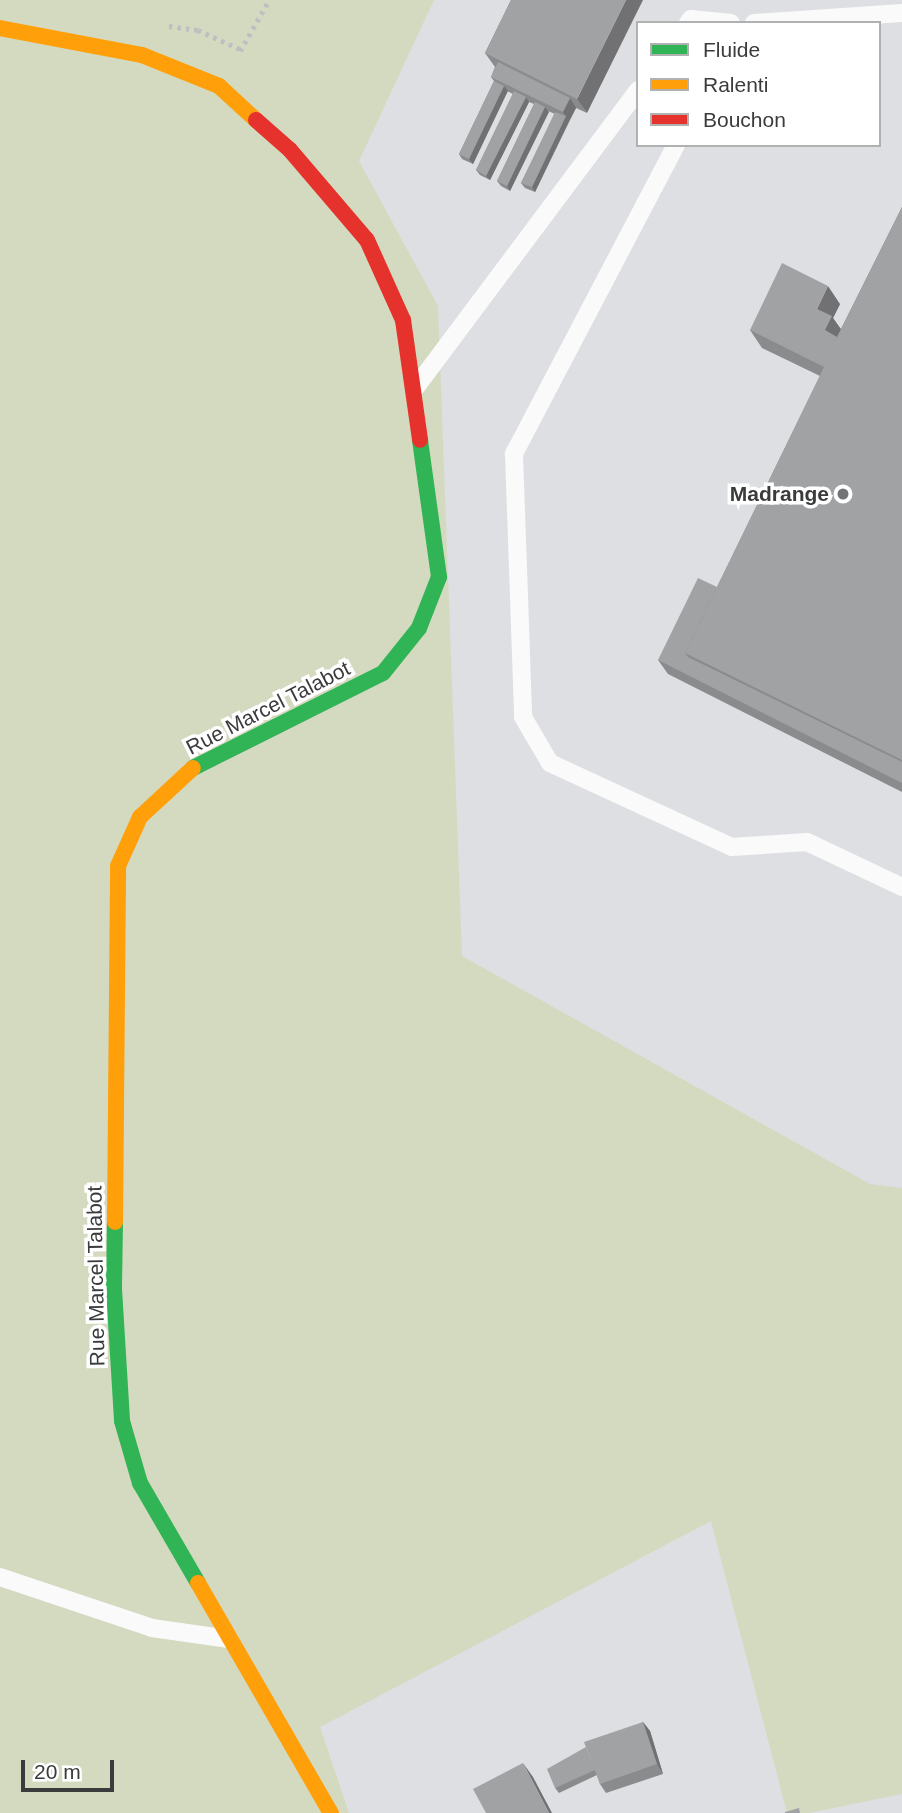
<!DOCTYPE html>
<style>
body{margin:0}
#map{position:relative;width:902px;height:1813px;overflow:hidden;background:#dddfe2;font-family:Helvetica,sans-serif}
div>[style]{position:absolute}
.green>*{inset:0;background:#d4dac0}
.path>*{height:4.5px;margin-top:-2.25px;transform-origin:0;background:repeating-linear-gradient(90deg,#bebfc0 0 3.5px,transparent 0 8.5px)}
.lane>*{height:18px;margin:-9px;padding:0 9px;transform-origin:9px;border-radius:9px;background:#fafafb}
.fast>*{height:16px;margin:-8px;padding:0 8px;transform-origin:8px;border-radius:8px;background:#30b455}
.slow>*{height:16px;margin:-8px;padding:0 8px;transform-origin:8px;border-radius:8px;background:#ff9f0a}
.jam>*{height:16px;margin:-8px;padding:0 8px;transform-origin:8px;border-radius:8px;background:#e5322d}
.wall>*{inset:0;background:#8a8b8d}
.shaded-wall>*{inset:0;background:#717173}
.building>*{inset:0;background:#a1a2a4}
.dots>*{width:19px;height:19px;translate:-50% -50%;box-sizing:border-box;border:4px solid #fff;border-radius:50%}
span{translate:-50% -50%;white-space:nowrap;text-align:center;line-height:1.15;-webkit-text-stroke:7px #fff;paint-order:stroke}
.poi-label{font-size:21px;color:#3a3b3c;font-weight:700}
.right{translate:-100% -50%;text-align:right}
.street-label{font-size:21px;color:#3a3b3c}
.legend{position:absolute;left:636px;top:21px;width:245px;height:126px;box-sizing:border-box;background:#fff;border:2px solid #b0b1b1;margin:0;padding:9px 12px;list-style:none;font-size:21px;color:#3a3b3c}
.legend li{display:flex;align-items:center;gap:14px;height:35px}
.legend b{width:35px;border:2px solid #b0b1b1}
.scale{position:absolute;left:21px;top:1760px;width:93px;height:32px;box-sizing:border-box;border:4px solid #3a3b3c;border-top:0;padding-left:9px;font-size:21px;line-height:24px;white-space:nowrap;color:#3a3b3c;-webkit-text-stroke:5px #fff;paint-order:stroke}
</style>
<div id="map">
<div class="green">
<i style="clip-path:polygon(0 0,434px 0,359px 161px,438px 306px,462px 956px,870px 1184px,902px 1188px,902px 1794px,809px 1813px,787px 1813px,711px 1521px,320px 1727px,349px 1813px,0 1813px)"></i>
</div>
<div class="path">
<i style="left:169px;top:26px;width:29px;rotate:8deg"></i>
<i style="left:198px;top:30px;width:46px;rotate:24.3deg"></i>
<i style="left:240px;top:51px;width:59px;rotate:-60.4deg"></i>
</div>
<div class="lane">
<i style="left:688px;top:23px;width:5px;rotate:-53deg"></i>
<i style="left:691px;top:19px;width:40px;rotate:5.7deg"></i>
<i style="left:754px;top:23px;width:148px;rotate:-3.9deg"></i>
<i style="left:676px;top:145px;width:349px;rotate:117.7deg"></i>
<i style="left:514px;top:454px;width:263px;rotate:88deg"></i>
<i style="left:523px;top:717px;width:53px;rotate:59.6deg"></i>
<i style="left:550px;top:763px;width:200px;rotate:24.8deg"></i>
<i style="left:732px;top:847px;width:75px;rotate:-3.8deg"></i>
<i style="left:807px;top:842px;width:105px;rotate:25.3deg"></i>
<i style="left:416px;top:387px;width:371px;rotate:-53.2deg"></i>
<i style="left:0;top:1577px;width:160px;rotate:18.5deg"></i>
<i style="left:152px;top:1628px;width:78px;rotate:8.1deg"></i>
</div>
<div class="fast">
<i style="left:193px;top:768px;width:212px;rotate:-26.6deg"></i>
<i style="left:383px;top:673px;width:58px;rotate:-51.3deg"></i>
<i style="left:419px;top:628px;width:55px;rotate:-68.6deg"></i>
<i style="left:439px;top:577px;width:138px;rotate:-97.9deg"></i>
<i style="left:115px;top:1222px;width:67px;rotate:90.9deg"></i>
<i style="left:114px;top:1289px;width:132px;rotate:86.5deg"></i>
<i style="left:122px;top:1421px;width:65px;rotate:73.8deg"></i>
<i style="left:140px;top:1483px;width:116px;rotate:59.9deg"></i>
</div>
<div class="slow">
<i style="left:0;top:28px;width:145px;rotate:10.8deg"></i>
<i style="left:142px;top:55px;width:83px;rotate:21.9deg"></i>
<i style="left:219px;top:86px;width:50px;rotate:42.6deg"></i>
<i style="left:115px;top:1222px;width:356px;rotate:-89.5deg"></i>
<i style="left:118px;top:866px;width:54px;rotate:-65.8deg"></i>
<i style="left:140px;top:817px;width:72px;rotate:-42.8deg"></i>
<i style="left:198px;top:1583px;width:266px;rotate:60deg"></i>
</div>
<div class="jam">
<i style="left:256px;top:120px;width:45px;rotate:41.4deg"></i>
<i style="left:290px;top:150px;width:118px;rotate:49.5deg"></i>
<i style="left:367px;top:240px;width:88px;rotate:65.8deg"></i>
<i style="left:403px;top:320px;width:121px;rotate:81.9deg"></i>
</div>
<div class="wall">
<i style="clip-path:polygon(511px 0,587px 113px,576px 108px,535px 192px,525px 188px,521px 183px,555px 114px,548px 111px,510px 191px,501px 186px,497px 181px,534px 104px,529px 102px,490px 180px,480px 175px,476px 170px,513px 94px,507px 91px,473px 164px,462px 159px,459px 154px,494px 81px,491px 77px,495px 67px,485px 53px)"></i>
<i style="clip-path:polygon(902px 207px,902px 792px,668px 674px,658px 660px,717px 587px,820px 376px,762px 348px,750px 330px,840px 304px,833px 318px,841px 329px)"></i>
<i style="clip-path:polygon(643px 1722px,650px 1731px,663px 1774px,606px 1793px,600px 1784px,597px 1775px,559px 1793px,555px 1788px)"></i>
</div>
<div class="shaded-wall">
<i style="clip-path:polygon(626px 0,643px 0,587px 113px,577px 99px)"></i>
<i style="clip-path:polygon(504px 86px,508px 91px,473px 164px,469px 159px)"></i>
<i style="clip-path:polygon(526px 97px,529px 102px,490px 180px,486px 176px)"></i>
<i style="clip-path:polygon(570px 98px,576px 108px,569px 121px,563px 112px)"></i>
<i style="clip-path:polygon(545px 107px,549px 112px,510px 191px,507px 186px)"></i>
<i style="clip-path:polygon(566px 116px,569px 121px,535px 192px,532px 187px)"></i>
<i style="clip-path:polygon(828px 286px,840px 304px,833px 318px,844px 334px,838px 345px,825px 330px,817px 309px)"></i>
<i style="clip-path:polygon(643px 1722px,650px 1731px,663px 1774px,657px 1764px)"></i>
<i style="clip-path:polygon(523px 1763px,533px 1777px,552px 1813px,549px 1813px)"></i>
</div>
<div class="building">
<i style="clip-path:polygon(511px 0,626px 0,577px 99px,485px 53px)"></i>
<i style="clip-path:polygon(498px 62px,570px 98px,563px 112px,491px 77px)"></i>
<i style="clip-path:polygon(494px 81px,504px 86px,469px 159px,459px 154px)"></i>
<i style="clip-path:polygon(514px 91px,526px 97px,486px 176px,476px 170px)"></i>
<i style="clip-path:polygon(535px 102px,545px 107px,507px 186px,497px 181px)"></i>
<i style="clip-path:polygon(555px 112px,566px 116px,532px 187px,521px 183px)"></i>
<i style="clip-path:polygon(902px 207px,902px 760px,685px 653px,824px 367px,750px 330px,782px 263px,828px 286px,817px 309px,832px 316px,825px 330px,837px 337px)"></i>
<i style="clip-path:polygon(698px 578px,717px 587px,685px 653px,688px 657px,902px 762px,902px 783px,658px 660px)"></i>
<i style="clip-path:polygon(643px 1722px,657px 1764px,600px 1784px,584px 1742px)"></i>
<i style="clip-path:polygon(586px 1747px,595px 1770px,555px 1788px,547px 1769px)"></i>
<i style="clip-path:polygon(523px 1763px,549px 1813px,486px 1813px,473px 1789px)"></i>
<i style="clip-path:polygon(799px 1808px,800px 1813px,785px 1813px,785px 1812px)"></i>
</div>
<div class="dots">
<i style="left:843px;top:494px;background:#737476"></i>
</div>
<div class="poi-label">
<span class="right" style="left:829px;top:494px">Madrange</span>
</div>
<div class="street-label">
<span style="left:268px;top:708px;rotate:-27deg">Rue Marcel Talabot</span>
<span style="left:96px;top:1276px;rotate:-91deg">Rue Marcel Talabot</span>
</div>
<ul class="legend">
<li><b style="height:9px;background:#30b455"></b>Fluide</li>
<li><b style="height:9px;background:#ff9f0a"></b>Ralenti</li>
<li><b style="height:9px;background:#e5322d"></b>Bouchon</li>
</ul>
<div class="scale">20 m</div>
</div>
